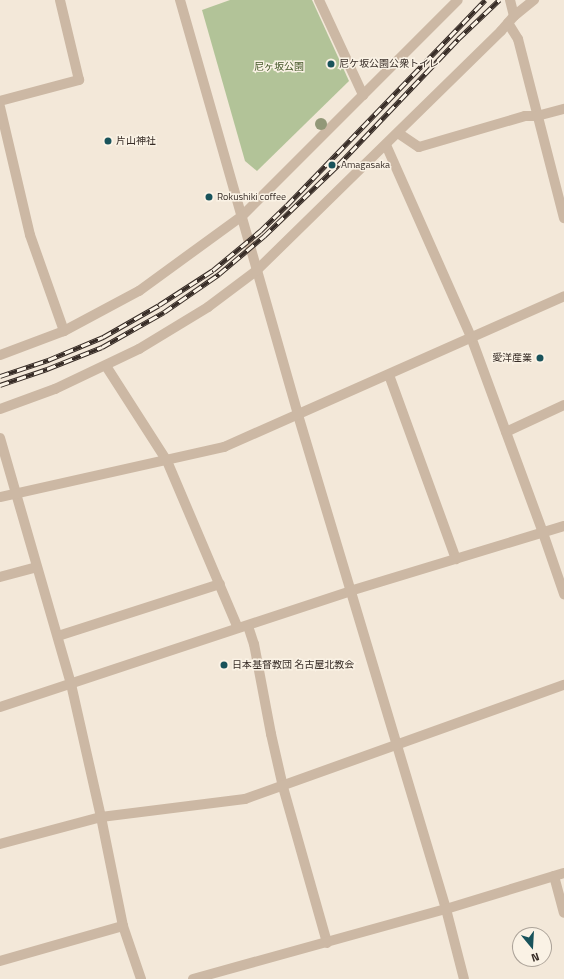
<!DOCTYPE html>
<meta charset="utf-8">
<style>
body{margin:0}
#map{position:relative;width:564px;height:979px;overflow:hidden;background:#f3e8d9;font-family:"Titillium Web","Noto Sans JP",sans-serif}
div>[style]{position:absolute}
.green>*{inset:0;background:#b2c398}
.minor>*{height:10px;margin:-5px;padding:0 5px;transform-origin:5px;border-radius:5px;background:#ccb8a4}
.rail>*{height:4.5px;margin-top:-2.25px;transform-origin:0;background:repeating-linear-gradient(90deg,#faf2e5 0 9px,#372c26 0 18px);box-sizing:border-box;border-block:1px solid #372c26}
.trees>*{width:12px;height:12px;margin:-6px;border-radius:50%;background:#929878}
.dots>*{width:11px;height:11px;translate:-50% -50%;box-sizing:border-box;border:2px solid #faf2e5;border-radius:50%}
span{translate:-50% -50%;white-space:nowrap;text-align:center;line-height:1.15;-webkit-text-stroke:3px #faf2e5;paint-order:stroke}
.poi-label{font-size:10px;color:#372c26}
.left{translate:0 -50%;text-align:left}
.right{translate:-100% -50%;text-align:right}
.park-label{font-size:10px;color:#435628}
.north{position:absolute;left:512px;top:927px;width:40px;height:40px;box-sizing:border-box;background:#faf2e5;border:1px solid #aca399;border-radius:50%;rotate:162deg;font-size:11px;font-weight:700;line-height:16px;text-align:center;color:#372c26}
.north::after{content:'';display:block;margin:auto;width:14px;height:18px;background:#19535b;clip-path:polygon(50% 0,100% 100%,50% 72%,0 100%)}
</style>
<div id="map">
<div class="green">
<i style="clip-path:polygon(230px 0,312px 0,349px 81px,257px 171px,245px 161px,202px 10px)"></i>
</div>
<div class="minor">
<i style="left:180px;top:0;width:431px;rotate:74.1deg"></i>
<i style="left:298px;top:415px;width:516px;rotate:73.32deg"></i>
<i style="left:446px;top:909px;width:72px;rotate:75.6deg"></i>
<i style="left:319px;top:0;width:105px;rotate:65.1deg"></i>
<i style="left:510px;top:0;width:16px;rotate:76deg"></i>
<i style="left:508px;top:23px;width:19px;rotate:58deg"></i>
<i style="left:518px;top:39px;width:185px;rotate:75.6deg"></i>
<i style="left:0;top:101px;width:82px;rotate:-14.9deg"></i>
<i style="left:79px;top:80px;width:82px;rotate:-103.4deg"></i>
<i style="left:0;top:107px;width:131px;rotate:76.8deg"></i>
<i style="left:30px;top:235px;width:102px;rotate:70.5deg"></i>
<i style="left:398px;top:133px;width:25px;rotate:34deg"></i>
<i style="left:419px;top:147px;width:110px;rotate:-16.3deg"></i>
<i style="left:525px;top:116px;width:12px"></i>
<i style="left:537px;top:116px;width:28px;rotate:-15deg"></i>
<i style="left:386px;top:145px;width:210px;rotate:66.1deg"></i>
<i style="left:471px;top:337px;width:209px;rotate:69.8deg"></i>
<i style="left:543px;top:533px;width:65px;rotate:71deg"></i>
<i style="left:0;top:355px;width:68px;rotate:-20.6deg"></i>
<i style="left:64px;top:331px;width:85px;rotate:-28.1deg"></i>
<i style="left:139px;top:291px;width:127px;rotate:-36.1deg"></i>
<i style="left:242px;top:216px;width:305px;rotate:-45deg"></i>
<i style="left:106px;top:366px;width:113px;rotate:57.3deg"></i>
<i style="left:167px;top:461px;width:181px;rotate:67deg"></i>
<i style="left:389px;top:375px;width:196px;rotate:70deg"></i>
<i style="left:0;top:409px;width:59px;rotate:-20deg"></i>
<i style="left:55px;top:389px;width:93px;rotate:-25.5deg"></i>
<i style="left:139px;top:349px;width:81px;rotate:-31.3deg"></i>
<i style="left:208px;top:307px;width:60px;rotate:-36.9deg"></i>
<i style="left:256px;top:271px;width:343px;rotate:-44.4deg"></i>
<i style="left:501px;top:31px;width:20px;rotate:-49deg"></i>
<i style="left:514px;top:16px;width:26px;rotate:-39deg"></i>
<i style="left:506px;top:432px;width:64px;rotate:-25deg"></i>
<i style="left:0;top:438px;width:256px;rotate:73.9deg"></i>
<i style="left:71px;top:684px;width:136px;rotate:77.3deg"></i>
<i style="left:101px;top:817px;width:111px;rotate:78.6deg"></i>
<i style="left:123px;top:926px;width:56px;rotate:71.2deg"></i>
<i style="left:0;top:497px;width:230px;rotate:-12.6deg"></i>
<i style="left:224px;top:447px;width:372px;rotate:-23.9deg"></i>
<i style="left:0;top:577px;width:38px;rotate:-15deg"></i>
<i style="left:248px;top:626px;width:19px;rotate:72deg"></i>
<i style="left:254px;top:644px;width:92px;rotate:79.3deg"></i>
<i style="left:271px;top:734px;width:54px;rotate:77.2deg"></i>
<i style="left:283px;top:787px;width:162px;rotate:74.2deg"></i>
<i style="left:58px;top:636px;width:170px;rotate:-17.8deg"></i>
<i style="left:0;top:707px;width:369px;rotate:-18.3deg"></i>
<i style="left:350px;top:591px;width:224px;rotate:-16.9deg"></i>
<i style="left:0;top:844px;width:105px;rotate:-15deg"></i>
<i style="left:101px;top:817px;width:145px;rotate:-7.1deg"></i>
<i style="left:245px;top:799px;width:339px;rotate:-19.7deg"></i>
<i style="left:554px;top:876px;width:38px;rotate:75deg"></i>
<i style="left:0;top:961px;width:128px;rotate:-15.9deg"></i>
<i style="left:193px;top:979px;width:263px;rotate:-15.5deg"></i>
<i style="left:446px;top:909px;width:123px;rotate:-17deg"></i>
</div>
<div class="rail">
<i style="left:0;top:376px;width:51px;rotate:-18.4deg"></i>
<i style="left:48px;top:360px;width:60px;rotate:-22.7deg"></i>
<i style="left:103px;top:337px;width:64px;rotate:-29.7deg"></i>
<i style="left:159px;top:305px;width:64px;rotate:-32.9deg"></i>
<i style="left:213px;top:270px;width:61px;rotate:-39.7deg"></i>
<i style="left:260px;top:231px;width:37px;rotate:-44deg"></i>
<i style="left:287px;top:205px;width:285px;rotate:-46deg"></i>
<i style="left:0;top:385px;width:50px;rotate:-18.8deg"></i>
<i style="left:47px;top:369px;width:59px;rotate:-21.8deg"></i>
<i style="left:102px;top:347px;width:71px;rotate:-29.4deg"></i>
<i style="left:164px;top:312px;width:67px;rotate:-34.6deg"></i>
<i style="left:219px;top:274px;width:59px;rotate:-40.2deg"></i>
<i style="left:264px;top:236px;width:103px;rotate:-43.8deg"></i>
<i style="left:338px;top:165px;width:174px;rotate:-46.4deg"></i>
<i style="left:458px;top:39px;width:57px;rotate:-43.6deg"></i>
</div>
<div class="trees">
<i style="left:321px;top:124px"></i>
</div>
<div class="dots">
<i style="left:331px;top:64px;background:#19535b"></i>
<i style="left:108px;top:141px;background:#19535b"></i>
<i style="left:332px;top:165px;background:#19535b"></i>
<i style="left:209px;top:197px;background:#19535b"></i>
<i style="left:540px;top:358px;background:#19535b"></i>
<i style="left:224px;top:665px;background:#19535b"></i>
</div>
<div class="poi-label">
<span class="left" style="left:339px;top:64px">尼ケ坂公園公衆トイレ</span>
<span class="left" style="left:116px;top:141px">片山神社</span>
<span class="left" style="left:341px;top:165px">Amagasaka</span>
<span class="left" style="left:217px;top:197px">Rokushiki coffee</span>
<span class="right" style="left:532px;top:358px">愛洋産業</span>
<span class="left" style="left:232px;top:665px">日本基督教団 名古屋北教会</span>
</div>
<div class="park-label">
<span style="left:279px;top:67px">尼ヶ坂公園</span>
</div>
<div class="north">N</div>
</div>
